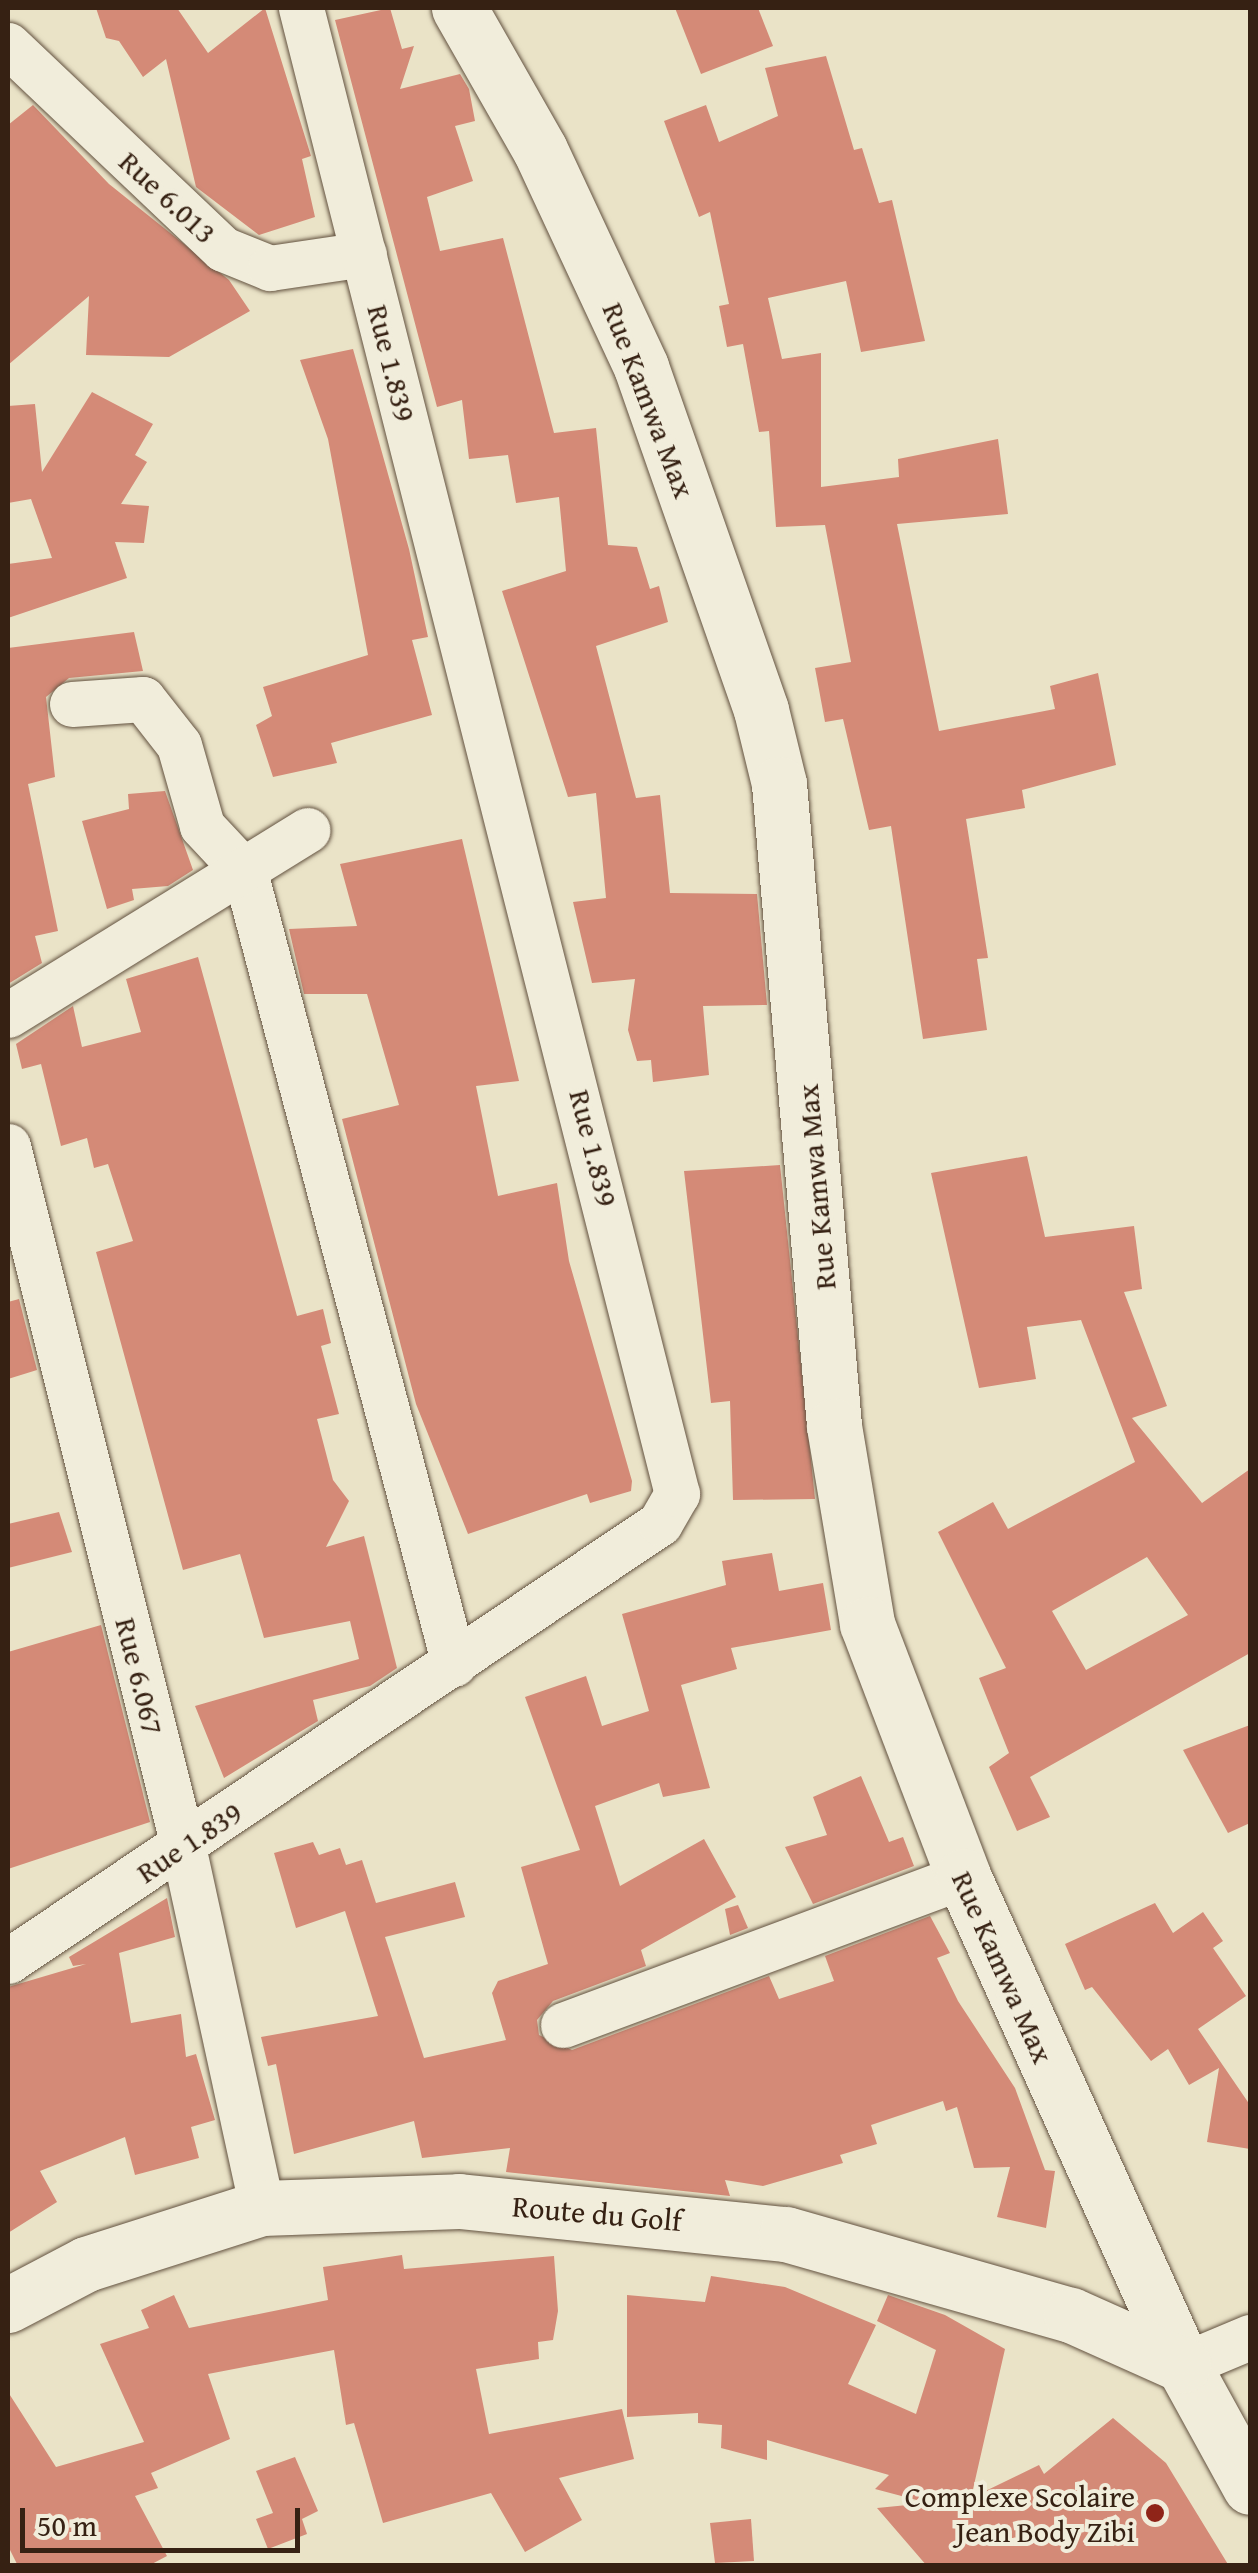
<!DOCTYPE html>
<style>
body{margin:0}
#map{position:relative;width:1258px;height:2573px;overflow:hidden;background:#eae3c7;font-family:"Gentium Book Plus",serif}
div>[style]{position:absolute}
.building>*{inset:0;background:#d48a77}
.roads{filter:drop-shadow(0 0 2px #635240) drop-shadow(0 0 2px #635240)}
.minor>*{height:45px;margin:-22.5px;padding:0 22.5px;transform-origin:22.5px;border-radius:22.5px;background:#f1eddb}
.tertiary>*{height:55px;margin:-27.5px;padding:0 27.5px;transform-origin:27.5px;border-radius:27.5px;background:#f1eddb}
.secondary>*{height:55px;margin:-27.5px;padding:0 27.5px;transform-origin:27.5px;border-radius:27.5px;background:#f1eddb}
.dots>*{width:28px;height:28px;translate:-50% -50%;box-sizing:border-box;border:5px solid #f1eddb;border-radius:50%}
span{translate:-50% -50%;white-space:nowrap;text-align:center;line-height:1.15;-webkit-text-stroke:8px #f1eddb;paint-order:stroke}
.street-label{font-size:30px;color:#362113}
.poi-label{font-size:30px;color:#362113}
.right{translate:-100% -50%;text-align:right}
.frame{position:absolute;inset:0;border:10px solid #362113;pointer-events:none}
.scale{position:absolute;left:20px;top:2508px;width:280px;height:45px;box-sizing:border-box;border:5px solid #362113;border-top:0;padding-left:12px;font-size:30px;line-height:35px;white-space:nowrap;color:#362113;-webkit-text-stroke:8px #f1eddb;paint-order:stroke}
</style>
<div id="map">
<div class="building">
<i style="clip-path:polygon(96px 8px,177px 8px,208px 53px,265px 8px,311px 156px,302px 159px,315px 217px,259px 235px,196px 187px,166px 59px,143px 77px,119px 41px,106px 38px)"></i>
<i style="clip-path:polygon(390px 8px,402px 49px,414px 46px,400px 89px,460px 74px,469px 89px,475px 121px,455px 126px,473px 181px,427px 197px,440px 251px,503px 238px,554px 433px,596px 428px,608px 545px,637px 547px,650px 589px,659px 586px,668px 622px,596px 646px,636px 798px,660px 795px,670px 893px,757px 894px,767px 1005px,703px 1006px,709px 1075px,653px 1082px,651px 1060px,637px 1061px,628px 1030px,635px 979px,592px 983px,573px 902px,606px 898px,596px 793px,568px 797px,502px 591px,566px 571px,559px 497px,516px 503px,508px 455px,469px 459px,462px 400px,437px 407px,335px 20px)"></i>
<i style="clip-path:polygon(675px 8px,758px 8px,773px 46px,701px 74px)"></i>
<i style="clip-path:polygon(826px 56px,854px 150px,862px 148px,879px 203px,892px 200px,925px 341px,861px 352px,846px 281px,768px 298px,782px 359px,821px 353px,821px 487px,899px 477px,898px 459px,998px 439px,1008px 514px,897px 524px,939px 731px,1055px 709px,1050px 686px,1098px 673px,1116px 765px,1022px 790px,1025px 808px,966px 819px,988px 958px,977px 959px,987px 1030px,923px 1039px,891px 826px,869px 830px,843px 719px,825px 722px,815px 668px,851px 662px,825px 525px,776px 527px,769px 431px,759px 432px,743px 344px,727px 347px,719px 306px,729px 304px,710px 212px,699px 217px,664px 121px,706px 105px,719px 142px,778px 116px,765px 68px)"></i>
<i style="clip-path:polygon(33px 105px,109px 184px,229px 280px,250px 311px,169px 357px,86px 355px,89px 296px,8px 365px,8px 125px)"></i>
<i style="clip-path:polygon(353px 349px,409px 549px,428px 637px,412px 640px,432px 715px,331px 743px,337px 763px,273px 777px,256px 725px,272px 716px,263px 687px,368px 655px,328px 439px,300px 360px)"></i>
<i style="clip-path:polygon(92px 392px,153px 424px,135px 455px,147px 462px,121px 504px,149px 506px,144px 543px,115px 542px,127px 578px,8px 618px,8px 564px,52px 558px,31px 499px,8px 503px,8px 406px,35px 404px,42px 472px)"></i>
<i style="clip-path:polygon(134px 632px,143px 671px,69px 678px,46px 697px,55px 777px,28px 784px,58px 931px,35px 936px,42px 963px,8px 984px,8px 648px)"></i>
<i style="clip-path:polygon(165px 791px,193px 870px,168px 886px,132px 889px,134px 900px,107px 909px,82px 821px,129px 809px,128px 794px)"></i>
<i style="clip-path:polygon(462px 839px,519px 1081px,476px 1086px,498px 1196px,557px 1183px,569px 1261px,632px 1481px,631px 1491px,590px 1503px,587px 1494px,468px 1534px,416px 1404px,342px 1119px,399px 1105px,367px 994px,304px 994px,289px 929px,357px 926px,340px 864px)"></i>
<i style="clip-path:polygon(198px 957px,297px 1316px,323px 1309px,331px 1343px,321px 1346px,339px 1414px,317px 1419px,333px 1480px,349px 1501px,326px 1547px,364px 1536px,397px 1668px,370px 1686px,313px 1700px,318px 1721px,224px 1778px,195px 1706px,359px 1659px,350px 1621px,264px 1638px,240px 1554px,183px 1570px,96px 1252px,133px 1241px,108px 1164px,94px 1168px,87px 1138px,61px 1146px,41px 1064px,22px 1069px,16px 1044px,73px 1006px,82px 1047px,141px 1032px,126px 979px)"></i>
<i style="clip-path:polygon(evenodd,1027px 1156px,1045px 1237px,1134px 1226px,1142px 1289px,1124px 1292px,1167px 1406px,1132px 1418px,1202px 1503px,1250px 1469px,1250px 1653px,1030px 1777px,1050px 1817px,1017px 1831px,989px 1767px,1009px 1753px,979px 1678px,1006px 1668px,938px 1532px,993px 1502px,1008px 1529px,1135px 1462px,1081px 1320px,1027px 1327px,1036px 1379px,979px 1388px,931px 1173px,1027px 1156px,1147px 1557px,1188px 1615px,1086px 1670px,1052px 1611px,1147px 1557px)"></i>
<i style="clip-path:polygon(780px 1165px,815px 1499px,733px 1500px,730px 1401px,711px 1403px,684px 1171px)"></i>
<i style="clip-path:polygon(19px 1299px,37px 1370px,8px 1379px,8px 1302px)"></i>
<i style="clip-path:polygon(59px 1512px,72px 1552px,8px 1568px,8px 1524px)"></i>
<i style="clip-path:polygon(772px 1553px,779px 1591px,823px 1583px,831px 1630px,731px 1648px,737px 1669px,681px 1685px,710px 1788px,663px 1797px,659px 1783px,595px 1806px,620px 1886px,704px 1839px,736px 1897px,641px 1950px,646px 1966px,553px 2001px,537px 2020px,539px 2035px,572px 2050px,769px 1976px,779px 1999px,834px 1981px,825px 1956px,930px 1916px,950px 1953px,937px 1958px,958px 2001px,1015px 2088px,1045px 2170px,1055px 2171px,1046px 2228px,997px 2217px,1010px 2167px,974px 2168px,957px 2107px,946px 2111px,943px 2101px,871px 2125px,877px 2144px,840px 2155px,843px 2163px,763px 2186px,725px 2180px,730px 2196px,506px 2172px,510px 2148px,422px 2158px,414px 2121px,294px 2154px,276px 2064px,268px 2066px,261px 2037px,378px 2016px,345px 1911px,296px 1928px,274px 1853px,313px 1842px,319px 1855px,340px 1848px,346px 1865px,362px 1860px,376px 1903px,455px 1882px,465px 1917px,385px 1937px,424px 2058px,506px 2040px,492px 1993px,498px 1981px,548px 1964px,521px 1867px,580px 1850px,525px 1697px,586px 1676px,602px 1726px,649px 1711px,622px 1614px,726px 1585px,722px 1561px)"></i>
<i style="clip-path:polygon(101px 1625px,150px 1822px,8px 1869px,8px 1652px)"></i>
<i style="clip-path:polygon(1250px 1725px,1250px 1823px,1228px 1833px,1183px 1750px)"></i>
<i style="clip-path:polygon(861px 1776px,889px 1842px,903px 1837px,914px 1866px,813px 1904px,785px 1847px,827px 1835px,813px 1797px)"></i>
<i style="clip-path:polygon(167px 1898px,175px 1937px,119px 1953px,131px 2023px,181px 2014px,186px 2057px,196px 2054px,215px 2120px,191px 2127px,199px 2158px,135px 2175px,125px 2137px,40px 2171px,57px 2202px,8px 2233px,8px 1987px,86px 1964px,73px 1966px,69px 1957px)"></i>
<i style="clip-path:polygon(1155px 1903px,1173px 1933px,1203px 1912px,1223px 1941px,1213px 1948px,1246px 1996px,1198px 2029px,1250px 2105px,1250px 2149px,1207px 2142px,1219px 2068px,1189px 2085px,1168px 2049px,1151px 2061px,1092px 1987px,1085px 1990px,1065px 1944px)"></i>
<i style="clip-path:polygon(738px 1905px,748px 1928px,730px 1935px,725px 1909px)"></i>
<i style="clip-path:polygon(402px 2255px,404px 2269px,554px 2256px,558px 2311px,553px 2340px,538px 2342px,539px 2359px,476px 2369px,489px 2434px,622px 2409px,634px 2459px,559px 2478px,582px 2520px,525px 2552px,491px 2493px,383px 2523px,354px 2423px,346px 2425px,334px 2350px,208px 2374px,230px 2439px,151px 2473px,158px 2488px,135px 2496px,167px 2556px,148px 2566px,18px 2566px,8px 2546px,8px 2392px,56px 2467px,144px 2442px,100px 2344px,149px 2328px,141px 2310px,174px 2295px,189px 2328px,328px 2300px,323px 2267px)"></i>
<i style="clip-path:polygon(711px 2276px,785px 2287px,876px 2325px,848px 2384px,916px 2414px,936px 2350px,877px 2321px,888px 2295px,945px 2315px,1005px 2349px,971px 2498px,1039px 2465px,1044px 2474px,1113px 2418px,1166px 2463px,1229px 2566px,927px 2566px,877px 2508px,928px 2503px,875px 2489px,889px 2475px,767px 2440px,767px 2460px,721px 2448px,722px 2425px,698px 2423px,698px 2413px,627px 2417px,627px 2295px,705px 2302px)"></i>
<i style="clip-path:polygon(295px 2457px,318px 2511px,302px 2519px,307px 2534px,268px 2549px,256px 2519px,273px 2513px,256px 2471px)"></i>
<i style="clip-path:polygon(751px 2519px,754px 2561px,715px 2563px,710px 2523px)"></i>
</div>
<div class="roads">
<div class="minor">
<i style="left:8px;top:45px;width:296px;rotate:43.5deg"></i>
<i style="left:223px;top:249px;width:51px;rotate:22deg"></i>
<i style="left:270px;top:268px;width:95px;rotate:-8.5deg"></i>
<i style="left:72px;top:704px;width:71px;rotate:-4deg"></i>
<i style="left:143px;top:699px;width:58px;rotate:52deg"></i>
<i style="left:179px;top:745px;width:84px;rotate:74.1deg"></i>
<i style="left:202px;top:826px;width:63px;rotate:46.9deg"></i>
<i style="left:245px;top:872px;width:819px;rotate:75.22deg"></i>
<i style="left:8px;top:1015px;width:352px;rotate:-31.7deg"></i>
<i style="left:8px;top:1146px;width:722px;rotate:75.96deg"></i>
<i style="left:183px;top:1846px;width:371px;rotate:77.7deg"></i>
<i style="left:8px;top:1961px;width:785px;rotate:-33.89deg"></i>
<i style="left:660px;top:1523px;width:34px;rotate:-60deg"></i>
<i style="left:677px;top:1494px;width:1533px;rotate:-104.2deg"></i>
<i style="left:563px;top:2025px;width:427px;rotate:-20.4deg"></i>
<i style="left:1183px;top:2365px;width:73px;rotate:-22.7deg"></i>
</div>
<div class="tertiary">
<i style="left:1183px;top:2365px;width:139px;rotate:61.2deg"></i>
</div>
<div class="secondary">
<i style="left:459px;top:8px;width:163px;rotate:60.3deg"></i>
<i style="left:540px;top:150px;width:239px;rotate:65deg"></i>
<i style="left:641px;top:367px;width:363px;rotate:70.7deg"></i>
<i style="left:761px;top:710px;width:76px;rotate:76.3deg"></i>
<i style="left:779px;top:784px;width:644px;rotate:85.1deg"></i>
<i style="left:834px;top:1426px;width:201px;rotate:80.5deg"></i>
<i style="left:867px;top:1624px;width:270px;rotate:69.1deg"></i>
<i style="left:963px;top:1876px;width:536px;rotate:65.78deg"></i>
<i style="left:8px;top:2305px;width:88px;rotate:-27.7deg"></i>
<i style="left:86px;top:2264px;width:185px;rotate:-17.7deg"></i>
<i style="left:262px;top:2208px;width:197px;rotate:-2deg"></i>
<i style="left:459px;top:2201px;width:329px;rotate:5.8deg"></i>
<i style="left:786px;top:2234px;width:296px;rotate:15.9deg"></i>
<i style="left:1071px;top:2315px;width:123px;rotate:24.1deg"></i>
</div>
</div>
<div class="dots">
<i style="left:1155px;top:2513px;background:#8f2418"></i>
</div>
<div class="street-label">
<span style="left:168px;top:197px;rotate:43deg">Rue 6.013</span>
<span style="left:392px;top:363px;rotate:76deg">Rue 1.839</span>
<span style="left:649px;top:400px;rotate:69deg">Rue Kamwa Max</span>
<span style="left:594px;top:1148px;rotate:76deg">Rue 1.839</span>
<span style="left:816px;top:1187px;rotate:-95deg">Rue Kamwa Max</span>
<span style="left:140px;top:1676px;rotate:76deg">Rue 6.067</span>
<span style="left:189px;top:1842px;rotate:-34deg">Rue 1.839</span>
<span style="left:1003px;top:1967px;rotate:66deg">Rue Kamwa Max</span>
<span style="left:597px;top:2213px;rotate:5deg">Route du Golf</span>
</div>
<div class="poi-label">
<span class="right" style="left:1135px;top:2513px">Complexe Scolaire<br>Jean Body Zibi</span>
</div>
<div class="frame"></div>
<div class="scale">50 m</div>
</div>
